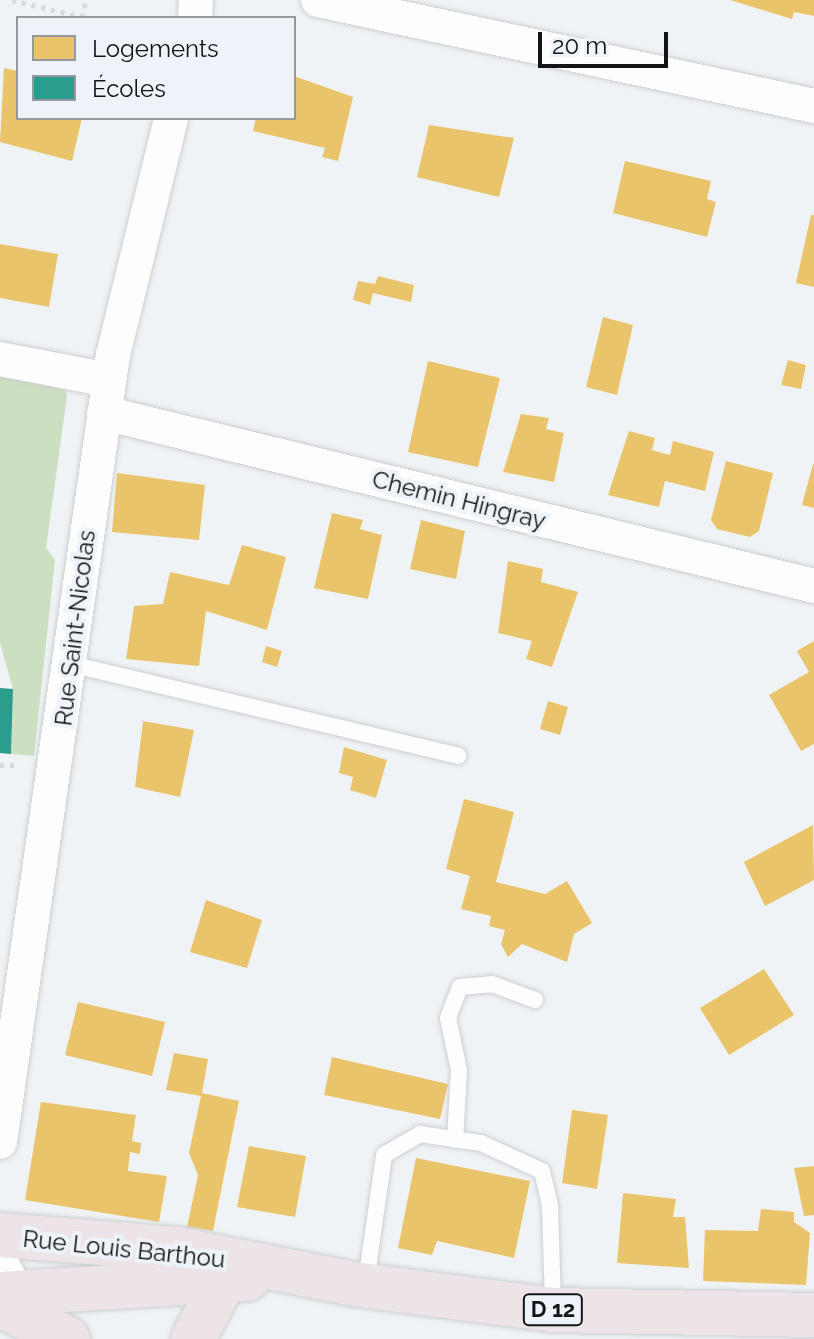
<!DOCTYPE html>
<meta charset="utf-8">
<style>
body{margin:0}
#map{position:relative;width:814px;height:1339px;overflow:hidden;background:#f0f3f6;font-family:Raleway,sans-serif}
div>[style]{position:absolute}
.green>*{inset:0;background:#cddfc1}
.homes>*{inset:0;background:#e9c46a}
.schools>*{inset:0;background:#2a9d8f}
.path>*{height:5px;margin-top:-2.5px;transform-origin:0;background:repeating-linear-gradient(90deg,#d8d9da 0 4px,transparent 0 10px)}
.roads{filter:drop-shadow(0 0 2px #cdcfd2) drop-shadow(0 0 2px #cdcfd2)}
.lane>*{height:16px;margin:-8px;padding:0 8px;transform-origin:8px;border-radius:8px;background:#fdfdfe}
.street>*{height:34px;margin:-17px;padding:0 17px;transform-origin:17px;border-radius:17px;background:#fdfdfe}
.primary>*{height:44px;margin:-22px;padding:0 22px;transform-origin:22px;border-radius:22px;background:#ece4e6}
span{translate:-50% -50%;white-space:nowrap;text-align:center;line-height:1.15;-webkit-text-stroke:8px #edf3f9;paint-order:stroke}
.shield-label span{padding:2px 6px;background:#edf3f9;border:2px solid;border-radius:6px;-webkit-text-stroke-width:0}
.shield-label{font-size:22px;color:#131417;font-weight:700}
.street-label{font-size:24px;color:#131417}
.legend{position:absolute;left:16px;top:16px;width:280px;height:104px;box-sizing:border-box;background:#edf3f9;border:2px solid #969a9f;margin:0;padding:10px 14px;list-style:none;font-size:24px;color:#131417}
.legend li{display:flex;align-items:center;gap:16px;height:40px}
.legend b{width:40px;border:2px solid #969a9f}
.scale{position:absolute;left:538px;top:32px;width:130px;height:36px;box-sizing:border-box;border:4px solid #131417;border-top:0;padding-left:10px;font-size:24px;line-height:28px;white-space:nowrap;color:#131417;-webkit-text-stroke:6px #edf3f9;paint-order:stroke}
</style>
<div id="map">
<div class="green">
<i style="clip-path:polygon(0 376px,64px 387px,67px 396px,46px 548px,55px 560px,34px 756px,11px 754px,13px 689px,0 643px)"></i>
</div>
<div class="homes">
<i style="clip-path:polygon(730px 0,814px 0,814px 16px,794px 12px,792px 19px)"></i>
<i style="clip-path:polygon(4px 68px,18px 71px,18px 118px,82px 118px,72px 161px,0 142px)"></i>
<i style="clip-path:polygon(294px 76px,353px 97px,338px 161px,322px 157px,325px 148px,253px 131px,256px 118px,294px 118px)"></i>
<i style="clip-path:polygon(429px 125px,514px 138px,499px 197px,417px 177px)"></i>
<i style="clip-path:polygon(625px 161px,711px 181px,707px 199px,716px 202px,707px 237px,613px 213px)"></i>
<i style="clip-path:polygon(811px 215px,814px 215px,814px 287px,796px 283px)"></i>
<i style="clip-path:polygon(0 244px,58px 254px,49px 307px,0 298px)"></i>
<i style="clip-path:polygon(378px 276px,414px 285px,411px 302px,373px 293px,370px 305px,353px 300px,358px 281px,375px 284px)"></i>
<i style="clip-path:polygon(603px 317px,633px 325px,617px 395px,586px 387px)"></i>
<i style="clip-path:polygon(788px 360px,806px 365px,801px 389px,781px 385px)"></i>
<i style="clip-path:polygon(428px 361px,500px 378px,478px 467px,408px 452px)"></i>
<i style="clip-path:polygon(521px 414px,549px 418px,546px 429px,564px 433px,554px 482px,503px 472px)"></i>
<i style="clip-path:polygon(629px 431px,655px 438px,652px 450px,670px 455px,673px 441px,714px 452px,705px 491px,665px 481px,659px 507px,608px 495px)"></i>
<i style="clip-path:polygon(726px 461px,773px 473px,759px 531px,750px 537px,717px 529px,711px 520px)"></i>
<i style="clip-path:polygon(813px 464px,814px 464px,814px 508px,802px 505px)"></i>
<i style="clip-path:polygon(117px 473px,205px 485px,199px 540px,112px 532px)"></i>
<i style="clip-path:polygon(332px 513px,363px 520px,360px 529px,382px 535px,368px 599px,314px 588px)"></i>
<i style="clip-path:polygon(421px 520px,465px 531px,456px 579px,410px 569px)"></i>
<i style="clip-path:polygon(242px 545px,286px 557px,267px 630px,206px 611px,199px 666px,126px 659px,134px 606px,163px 604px,170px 572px,229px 585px)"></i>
<i style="clip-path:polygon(508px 561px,543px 569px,541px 582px,578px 592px,552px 667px,526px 659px,532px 641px,498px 633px)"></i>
<i style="clip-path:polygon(814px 641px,814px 744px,801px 751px,769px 695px,809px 672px,797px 651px)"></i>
<i style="clip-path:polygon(266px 646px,282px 651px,277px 667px,262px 662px)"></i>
<i style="clip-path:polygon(548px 701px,568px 707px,560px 735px,540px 729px)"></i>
<i style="clip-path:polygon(143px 721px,194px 730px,180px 797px,135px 787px)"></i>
<i style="clip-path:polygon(344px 747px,387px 760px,376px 798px,350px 790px,353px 777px,339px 773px)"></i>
<i style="clip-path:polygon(464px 799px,514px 812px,496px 882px,545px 894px,567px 881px,592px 923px,574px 934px,567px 962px,522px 944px,508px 957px,501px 944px,505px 930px,489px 926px,491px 916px,461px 909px,470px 876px,446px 869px)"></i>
<i style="clip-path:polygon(813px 825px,814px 880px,765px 906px,744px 862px)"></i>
<i style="clip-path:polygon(206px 900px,262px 920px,247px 968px,190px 952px)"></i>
<i style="clip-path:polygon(764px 969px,794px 1015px,729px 1055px,700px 1008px)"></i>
<i style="clip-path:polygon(78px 1002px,165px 1022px,152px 1076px,65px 1055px)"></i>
<i style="clip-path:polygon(174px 1053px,208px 1059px,202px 1093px,239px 1101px,213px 1231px,187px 1227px,198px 1175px,189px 1153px,201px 1096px,166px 1090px)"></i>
<i style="clip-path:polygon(332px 1057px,448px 1084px,440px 1119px,324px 1095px)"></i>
<i style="clip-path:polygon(41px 1102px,136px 1115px,132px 1141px,141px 1143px,140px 1154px,130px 1152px,128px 1171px,167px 1176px,159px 1222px,25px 1200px)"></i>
<i style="clip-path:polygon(572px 1110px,608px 1115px,597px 1189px,562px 1183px)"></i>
<i style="clip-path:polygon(249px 1146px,306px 1156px,295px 1217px,237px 1207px)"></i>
<i style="clip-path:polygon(416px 1158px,530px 1181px,514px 1258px,437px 1241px,432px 1255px,398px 1248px)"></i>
<i style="clip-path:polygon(814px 1166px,814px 1215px,804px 1216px,794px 1168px)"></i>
<i style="clip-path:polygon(623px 1193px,676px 1199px,673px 1217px,685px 1217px,689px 1268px,617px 1263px)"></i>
<i style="clip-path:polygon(761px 1209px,794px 1212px,794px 1222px,810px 1233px,806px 1285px,703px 1281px,705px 1230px,758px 1231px)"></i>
</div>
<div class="schools">
<i style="clip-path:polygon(0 688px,13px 689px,11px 754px,0 753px)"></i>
</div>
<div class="path">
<i style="left:12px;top:0;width:77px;rotate:13.5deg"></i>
<i style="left:82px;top:17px;width:17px;rotate:-77deg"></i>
<i style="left:0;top:765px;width:15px"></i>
</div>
<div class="roads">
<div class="lane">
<i style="left:70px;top:664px;width:399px;rotate:13.3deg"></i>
<i style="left:455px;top:1140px;width:70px;rotate:-86.7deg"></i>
<i style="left:459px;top:1070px;width:53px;rotate:-101.9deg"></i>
<i style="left:448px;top:1018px;width:33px;rotate:-69deg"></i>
<i style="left:460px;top:987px;width:32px;rotate:-5deg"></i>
<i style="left:492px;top:984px;width:46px;rotate:20.4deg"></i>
<i style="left:366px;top:1282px;width:128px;rotate:-81.9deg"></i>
<i style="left:384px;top:1155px;width:42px;rotate:-30.3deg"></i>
<i style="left:420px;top:1134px;width:62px;rotate:8.4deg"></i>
<i style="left:481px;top:1143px;width:67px;rotate:24.7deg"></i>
<i style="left:542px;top:1171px;width:35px;rotate:77deg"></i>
<i style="left:550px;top:1205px;width:103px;rotate:88.3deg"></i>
</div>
<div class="street">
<i style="left:318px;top:0;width:507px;rotate:12.06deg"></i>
<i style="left:195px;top:18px;width:18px;rotate:-87deg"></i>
<i style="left:0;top:359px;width:111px;rotate:10.9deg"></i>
<i style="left:104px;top:413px;width:731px;rotate:13.69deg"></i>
<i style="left:0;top:1142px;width:795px;rotate:-81.83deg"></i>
<i style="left:113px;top:355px;width:244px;rotate:-76.2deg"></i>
<i style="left:0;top:1260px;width:60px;rotate:62.2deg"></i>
</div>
<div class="primary">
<i style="left:0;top:1235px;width:178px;rotate:4.5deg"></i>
<i style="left:177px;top:1249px;width:179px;rotate:11.2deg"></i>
<i style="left:353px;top:1284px;width:202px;rotate:7.4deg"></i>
<i style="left:553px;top:1310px;width:261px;rotate:1.1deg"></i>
<i style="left:0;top:1294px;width:248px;rotate:-3.5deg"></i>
<i style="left:0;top:1305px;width:76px;rotate:26.6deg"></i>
<i style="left:193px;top:1339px;width:64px;rotate:-62.2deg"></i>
</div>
</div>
<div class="shield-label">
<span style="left:553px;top:1310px">D 12</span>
</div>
<div class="street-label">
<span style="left:459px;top:500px;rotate:14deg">Chemin Hingray</span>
<span style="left:75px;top:628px;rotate:-83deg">Rue Saint-Nicolas</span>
<span style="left:124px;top:1249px;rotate:6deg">Rue Louis Barthou</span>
</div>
<ul class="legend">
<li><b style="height:22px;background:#e9c46a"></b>Logements</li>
<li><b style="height:22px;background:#2a9d8f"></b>Écoles</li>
</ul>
<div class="scale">20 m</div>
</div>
